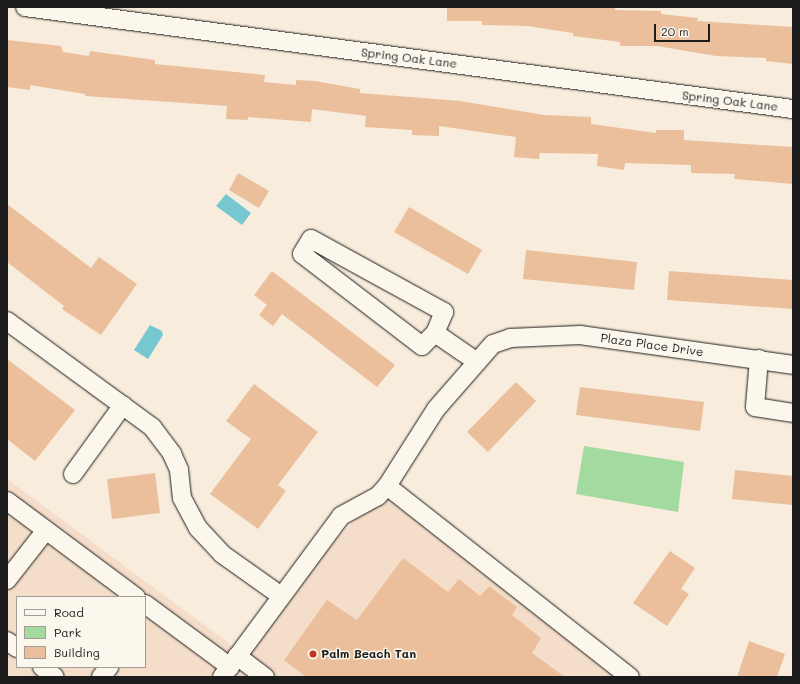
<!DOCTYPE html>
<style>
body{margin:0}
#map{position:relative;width:800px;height:684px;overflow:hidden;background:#f8ecdc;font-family:Mali,sans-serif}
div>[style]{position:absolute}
.built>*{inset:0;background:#f4dec9}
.green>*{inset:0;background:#a3da9f}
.water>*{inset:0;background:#77c7d1}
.building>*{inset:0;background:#ecbf9c}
.roads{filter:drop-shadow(0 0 1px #1c1c1c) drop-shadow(0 0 1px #1c1c1c)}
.minor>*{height:18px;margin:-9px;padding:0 9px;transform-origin:9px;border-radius:9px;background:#fbf7ec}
.dots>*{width:11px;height:11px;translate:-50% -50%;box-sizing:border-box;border:2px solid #fbf7ec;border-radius:50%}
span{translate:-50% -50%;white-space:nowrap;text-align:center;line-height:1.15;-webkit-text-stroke:3px #fbf7ec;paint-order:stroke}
.street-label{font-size:12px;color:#1c1c1c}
.poi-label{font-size:12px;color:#1c1c1c;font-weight:700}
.left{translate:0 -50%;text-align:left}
.frame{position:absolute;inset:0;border:8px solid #1c1c1c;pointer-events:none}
.legend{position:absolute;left:16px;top:596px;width:130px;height:72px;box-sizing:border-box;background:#fbf7ec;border:1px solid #a29f99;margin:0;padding:5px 7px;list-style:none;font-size:12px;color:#1c1c1c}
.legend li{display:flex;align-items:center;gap:8px;height:20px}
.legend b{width:20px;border:1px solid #a29f99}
.scale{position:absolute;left:654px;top:24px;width:56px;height:18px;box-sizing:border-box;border:2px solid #1c1c1c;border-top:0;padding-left:5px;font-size:12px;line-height:14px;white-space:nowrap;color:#1c1c1c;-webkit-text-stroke:3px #fbf7ec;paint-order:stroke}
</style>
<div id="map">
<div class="built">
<i style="clip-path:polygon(evenodd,7px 479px,234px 647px,387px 486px,630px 677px,7px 677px,7px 479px,17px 597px,145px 597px,145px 667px,17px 667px,17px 597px)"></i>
</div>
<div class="green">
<i style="clip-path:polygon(584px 446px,684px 462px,678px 512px,576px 494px)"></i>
</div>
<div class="water">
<i style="clip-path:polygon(226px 194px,251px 213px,242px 225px,216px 206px)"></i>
<i style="clip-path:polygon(150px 325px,162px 331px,163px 335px,148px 359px,134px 350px)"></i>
</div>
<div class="building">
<i style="clip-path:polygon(447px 7px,615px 7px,615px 10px,661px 11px,661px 14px,698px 18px,697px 21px,793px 27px,793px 64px,766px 61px,766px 58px,716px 56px,657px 46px,620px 46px,620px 42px,573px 36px,573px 33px,527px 26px,482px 25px,482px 21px,447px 21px)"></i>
<i style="clip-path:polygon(7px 40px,61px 46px,63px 52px,89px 56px,90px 51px,155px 60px,155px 64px,265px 75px,264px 82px,296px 85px,296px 80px,315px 81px,360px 89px,360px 93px,460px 101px,544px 115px,591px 117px,591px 124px,656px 133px,656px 130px,684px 130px,684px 140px,793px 147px,793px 184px,734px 179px,735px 174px,691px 173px,691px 165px,625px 163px,624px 170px,597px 166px,598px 154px,540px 153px,539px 159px,514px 157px,516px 137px,439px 126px,439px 136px,412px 135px,412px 130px,365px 127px,366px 116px,312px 109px,311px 122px,248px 117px,248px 120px,226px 119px,227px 106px,85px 96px,85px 94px,30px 85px,30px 90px,7px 87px)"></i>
<i style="clip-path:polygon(238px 173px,269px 191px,259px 208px,229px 190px)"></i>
<i style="clip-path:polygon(7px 204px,91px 268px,99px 257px,137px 284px,101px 335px,62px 309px,64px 306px,7px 262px)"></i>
<i style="clip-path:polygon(409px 207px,482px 250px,468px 274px,394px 232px)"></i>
<i style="clip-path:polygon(526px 250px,637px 262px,634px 290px,523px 279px)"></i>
<i style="clip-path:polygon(272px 271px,395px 365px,377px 387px,282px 314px,273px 326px,259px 315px,267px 305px,254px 295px)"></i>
<i style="clip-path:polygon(669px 271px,793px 280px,793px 309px,667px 300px)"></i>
<i style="clip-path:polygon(7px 359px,75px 410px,35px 461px,7px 439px)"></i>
<i style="clip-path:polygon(516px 382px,536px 401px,488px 452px,467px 432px)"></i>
<i style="clip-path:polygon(254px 384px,318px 432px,278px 485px,286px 491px,258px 529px,210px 494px,251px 439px,226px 421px)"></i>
<i style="clip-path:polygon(580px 387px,704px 402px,700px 431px,576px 415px)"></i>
<i style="clip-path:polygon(735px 470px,793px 476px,793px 505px,732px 499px)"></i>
<i style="clip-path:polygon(155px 473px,160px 513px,112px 519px,107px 479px)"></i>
<i style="clip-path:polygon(670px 551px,695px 568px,681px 589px,689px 594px,667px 626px,633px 603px)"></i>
<i style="clip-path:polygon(403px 558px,448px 592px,459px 579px,480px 596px,489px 586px,517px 607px,512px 615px,541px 638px,532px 653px,565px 677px,306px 677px,284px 660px,327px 600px,357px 620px)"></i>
<i style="clip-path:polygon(749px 641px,785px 654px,777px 677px,737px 677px)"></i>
</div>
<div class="roads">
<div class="minor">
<i style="left:25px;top:7px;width:775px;rotate:7.57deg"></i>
<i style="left:7px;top:321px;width:180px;rotate:36.2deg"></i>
<i style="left:152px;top:427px;width:34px;rotate:53deg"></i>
<i style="left:172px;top:454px;width:17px;rotate:66deg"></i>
<i style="left:179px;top:470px;width:28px;rotate:84deg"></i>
<i style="left:182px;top:498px;width:34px;rotate:62deg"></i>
<i style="left:198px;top:528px;width:35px;rotate:47deg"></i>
<i style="left:222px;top:554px;width:72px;rotate:35.4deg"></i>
<i style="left:435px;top:333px;width:18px;rotate:135deg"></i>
<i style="left:422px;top:346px;width:151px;rotate:-142.5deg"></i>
<i style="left:302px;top:254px;width:17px;rotate:-59deg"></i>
<i style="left:311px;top:239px;width:152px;rotate:28.8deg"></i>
<i style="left:444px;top:312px;width:23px;rotate:113deg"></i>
<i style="left:435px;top:333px;width:51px;rotate:34.6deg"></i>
<i style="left:759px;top:359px;width:48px;rotate:94.8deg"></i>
<i style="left:755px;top:407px;width:38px;rotate:9deg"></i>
<i style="left:73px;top:474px;width:85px;rotate:-54.1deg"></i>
<i style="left:387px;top:486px;width:309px;rotate:38.2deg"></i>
<i style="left:7px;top:501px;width:161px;rotate:36.7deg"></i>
<i style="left:7px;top:580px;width:63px;rotate:-52deg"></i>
<i style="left:145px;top:604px;width:106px;rotate:36.5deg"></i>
<i style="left:7px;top:641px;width:12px;rotate:35deg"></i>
<i style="left:237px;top:656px;width:35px;rotate:37deg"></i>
<i style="left:42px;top:667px;width:16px;rotate:38deg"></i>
<i style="left:101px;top:677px;width:13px;rotate:-51deg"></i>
<i style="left:222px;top:677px;width:200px;rotate:-53.5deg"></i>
<i style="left:341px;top:516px;width:42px;rotate:-28.4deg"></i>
<i style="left:378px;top:496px;width:13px;rotate:-48deg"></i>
<i style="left:387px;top:486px;width:91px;rotate:-57.5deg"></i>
<i style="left:436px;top:409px;width:86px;rotate:-48.8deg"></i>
<i style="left:493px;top:344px;width:18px;rotate:-19deg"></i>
<i style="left:510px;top:338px;width:70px;rotate:-2.5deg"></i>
<i style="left:580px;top:335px;width:215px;rotate:8deg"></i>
</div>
</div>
<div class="dots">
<i style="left:313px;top:654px;background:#c8321e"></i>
</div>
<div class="street-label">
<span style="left:409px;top:58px;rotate:7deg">Spring Oak Lane</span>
<span style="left:730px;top:101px;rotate:7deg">Spring Oak Lane</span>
<span style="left:652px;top:345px;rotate:8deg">Plaza Place Drive</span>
</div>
<div class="poi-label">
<span class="left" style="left:321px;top:654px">Palm Beach Tan</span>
</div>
<div class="frame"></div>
<ul class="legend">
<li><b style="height:5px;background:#fbf7ec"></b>Road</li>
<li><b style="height:11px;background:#a3da9f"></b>Park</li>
<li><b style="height:11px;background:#ecbf9c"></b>Building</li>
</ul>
<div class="scale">20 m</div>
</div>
